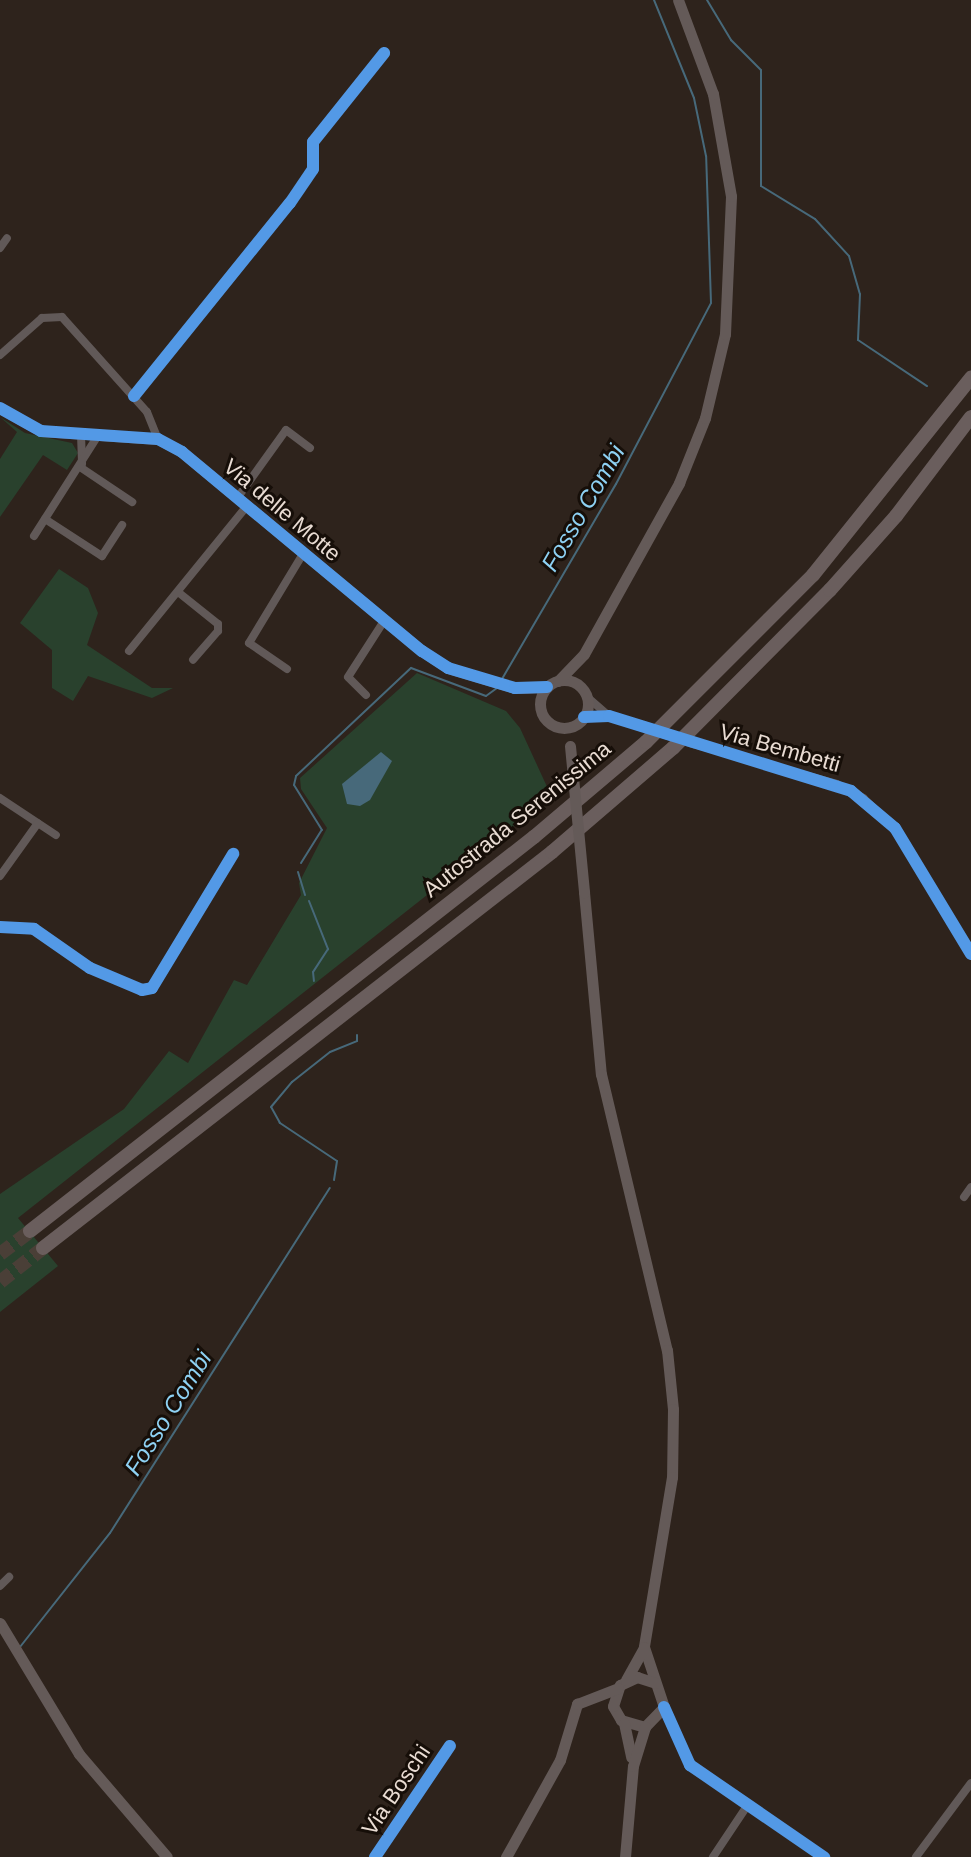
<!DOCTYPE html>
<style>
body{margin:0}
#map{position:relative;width:971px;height:1857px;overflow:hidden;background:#2e231c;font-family:Arial,sans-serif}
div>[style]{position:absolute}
.green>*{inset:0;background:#29412d}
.water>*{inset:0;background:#47697a}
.stream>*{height:2px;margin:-1px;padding:0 1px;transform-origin:1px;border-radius:1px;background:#47697a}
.highway-tunnel>*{height:14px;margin-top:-7px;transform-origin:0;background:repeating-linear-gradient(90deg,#4a3f37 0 14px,transparent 0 21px)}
.street>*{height:8px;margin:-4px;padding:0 4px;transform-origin:4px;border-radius:4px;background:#615958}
.secondary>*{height:11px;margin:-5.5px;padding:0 5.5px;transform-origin:5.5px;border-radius:5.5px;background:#645a58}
.secondary>.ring{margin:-5.5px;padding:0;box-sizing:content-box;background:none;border:11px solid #645a58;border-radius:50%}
.highway>*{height:14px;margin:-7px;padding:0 7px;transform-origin:7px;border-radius:7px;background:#6a5e5d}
.street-bridge>*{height:8px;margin:-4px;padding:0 4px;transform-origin:4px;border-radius:4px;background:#615958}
.secondary-bridge>*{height:11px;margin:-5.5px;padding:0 5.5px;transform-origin:5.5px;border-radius:5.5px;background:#645a58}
.cycleway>*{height:12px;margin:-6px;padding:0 6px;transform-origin:6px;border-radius:6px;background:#5399e6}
span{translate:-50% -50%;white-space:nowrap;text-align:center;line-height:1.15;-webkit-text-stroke:6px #160e08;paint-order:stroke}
.street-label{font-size:22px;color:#e9dcd3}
.water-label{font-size:24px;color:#8ed1f3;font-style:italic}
</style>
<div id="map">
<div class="green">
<i style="clip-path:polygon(0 417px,25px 433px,72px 443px,78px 453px,67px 470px,43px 455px,0 517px,0 459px,17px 432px)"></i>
<i style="clip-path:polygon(59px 569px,88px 588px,98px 613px,87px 645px,152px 688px,173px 688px,152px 698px,88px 676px,73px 701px,52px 688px,52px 650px,20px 623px)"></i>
<i style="clip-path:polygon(417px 673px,506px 711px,520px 728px,549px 791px,541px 805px,18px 1218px,58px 1266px,0 1312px,0 1194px,124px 1109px,169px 1051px,188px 1063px,234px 980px,247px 985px,301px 895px,299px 883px,327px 828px,301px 789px,300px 778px)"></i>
</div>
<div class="water">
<i style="clip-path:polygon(381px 752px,392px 761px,370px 800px,360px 806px,347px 804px,342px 784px)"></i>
</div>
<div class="stream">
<i style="left:707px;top:0;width:47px;rotate:59deg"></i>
<i style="left:731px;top:40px;width:42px;rotate:45deg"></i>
<i style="left:761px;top:70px;width:116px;rotate:90deg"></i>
<i style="left:761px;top:186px;width:63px;rotate:31.4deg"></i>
<i style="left:815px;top:219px;width:50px;rotate:47.4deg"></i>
<i style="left:849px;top:256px;width:40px;rotate:74deg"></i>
<i style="left:860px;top:294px;width:46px;rotate:92.5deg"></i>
<i style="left:858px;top:340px;width:83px;rotate:33.7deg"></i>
<i style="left:502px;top:679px;width:226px;rotate:-59.7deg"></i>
<i style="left:616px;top:484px;width:204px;rotate:-62.3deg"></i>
<i style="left:711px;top:303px;width:147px;rotate:-91.9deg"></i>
<i style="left:706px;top:156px;width:59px;rotate:-101.7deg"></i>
<i style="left:694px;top:98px;width:106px;rotate:-112.2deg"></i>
<i style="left:301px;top:863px;width:39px;rotate:-58deg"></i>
<i style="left:322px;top:830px;width:53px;rotate:-121.9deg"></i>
<i style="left:294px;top:785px;width:9px;rotate:-77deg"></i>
<i style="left:296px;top:776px;width:158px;rotate:-43.2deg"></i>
<i style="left:411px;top:668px;width:80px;rotate:20.5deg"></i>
<i style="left:486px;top:696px;width:14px;rotate:-36deg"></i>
<i style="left:298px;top:872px;width:24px;rotate:73deg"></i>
<i style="left:309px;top:901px;width:52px;rotate:68.4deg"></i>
<i style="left:328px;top:949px;width:27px;rotate:123deg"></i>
<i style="left:313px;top:972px;width:9px;rotate:84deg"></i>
<i style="left:334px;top:1180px;width:19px;rotate:-81deg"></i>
<i style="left:337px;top:1161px;width:69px;rotate:-146.3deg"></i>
<i style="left:280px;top:1123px;width:18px;rotate:-119deg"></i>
<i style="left:271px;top:1107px;width:33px;rotate:-50deg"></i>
<i style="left:292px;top:1082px;width:48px;rotate:-38.3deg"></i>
<i style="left:330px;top:1052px;width:29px;rotate:-22deg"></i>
<i style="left:357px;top:1041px;width:6px;rotate:-90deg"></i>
<i style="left:20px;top:1647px;width:145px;rotate:-51.7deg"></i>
<i style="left:110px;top:1533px;width:409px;rotate:-57.5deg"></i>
</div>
<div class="highway-tunnel">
<i style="left:0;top:1254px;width:38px;rotate:-37deg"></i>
<i style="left:0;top:1282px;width:55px;rotate:-38.3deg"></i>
</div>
<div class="street">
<i style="left:0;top:248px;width:12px;rotate:-55deg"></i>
<i style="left:0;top:355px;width:56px;rotate:-41.4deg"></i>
<i style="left:42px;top:318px;width:20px;rotate:-3deg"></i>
<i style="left:62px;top:317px;width:127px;rotate:48.2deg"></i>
<i style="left:147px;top:412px;width:29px;rotate:68deg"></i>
<i style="left:134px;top:396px;width:248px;rotate:-51.1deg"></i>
<i style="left:290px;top:203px;width:41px;rotate:-55.9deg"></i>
<i style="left:313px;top:169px;width:27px;rotate:-90deg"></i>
<i style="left:313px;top:142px;width:114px;rotate:-51.4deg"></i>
<i style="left:81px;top:434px;width:30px;rotate:88deg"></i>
<i style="left:80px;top:467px;width:63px;rotate:33.9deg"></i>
<i style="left:238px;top:497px;width:82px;rotate:-54.4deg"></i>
<i style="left:286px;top:430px;width:30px;rotate:37deg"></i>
<i style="left:45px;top:519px;width:68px;rotate:33deg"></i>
<i style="left:102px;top:556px;width:37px;rotate:-57deg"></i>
<i style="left:34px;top:536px;width:121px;rotate:-57.5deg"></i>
<i style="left:178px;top:592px;width:51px;rotate:38.7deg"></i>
<i style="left:218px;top:624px;width:7px;rotate:90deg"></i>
<i style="left:218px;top:631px;width:38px;rotate:131deg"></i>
<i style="left:129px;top:651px;width:187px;rotate:-50.9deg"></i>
<i style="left:287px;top:669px;width:46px;rotate:-145.6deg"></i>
<i style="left:249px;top:643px;width:104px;rotate:-58.8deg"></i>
<i style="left:366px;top:695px;width:25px;rotate:-135deg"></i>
<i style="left:348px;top:677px;width:67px;rotate:-57.3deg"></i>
<i style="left:586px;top:696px;width:30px;rotate:41deg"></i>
<i style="left:584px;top:717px;width:25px;rotate:-2deg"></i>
<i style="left:609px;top:716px;width:33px;rotate:20deg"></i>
<i style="left:693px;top:744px;width:149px;rotate:15.5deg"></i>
<i style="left:837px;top:784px;width:30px;rotate:28deg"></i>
<i style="left:863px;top:798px;width:44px;rotate:43.2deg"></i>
<i style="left:895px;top:828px;width:147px;rotate:58.9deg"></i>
<i style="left:0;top:798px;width:67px;rotate:33.5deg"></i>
<i style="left:0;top:876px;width:65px;rotate:-54.4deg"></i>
<i style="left:0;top:927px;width:34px;rotate:3deg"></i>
<i style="left:34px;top:929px;width:68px;rotate:34.9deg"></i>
<i style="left:90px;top:968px;width:56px;rotate:22.9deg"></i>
<i style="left:142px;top:990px;width:10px;rotate:-11deg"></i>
<i style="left:152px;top:988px;width:157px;rotate:-58.8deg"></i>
<i style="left:964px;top:1197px;width:12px;rotate:-55deg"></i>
<i style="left:0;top:1586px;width:13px;rotate:-45deg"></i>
<i style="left:664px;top:1707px;width:64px;rotate:65.9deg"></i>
<i style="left:690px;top:1765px;width:163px;rotate:34.5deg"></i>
<i style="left:375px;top:1857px;width:134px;rotate:-56deg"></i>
<i style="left:713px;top:1857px;width:61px;rotate:-56.3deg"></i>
<i style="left:916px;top:1857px;width:92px;rotate:-53.4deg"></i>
</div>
<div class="secondary">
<i style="left:0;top:408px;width:47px;rotate:29.3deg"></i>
<i style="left:41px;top:431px;width:117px;rotate:3.9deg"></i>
<i style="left:158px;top:439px;width:27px;rotate:28deg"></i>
<i style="left:182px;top:452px;width:312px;rotate:39.7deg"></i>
<i style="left:422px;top:651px;width:31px;rotate:33deg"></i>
<i style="left:448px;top:668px;width:70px;rotate:16.6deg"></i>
<i style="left:515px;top:688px;width:32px;rotate:-2deg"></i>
<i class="ring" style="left:540px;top:680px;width:37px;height:37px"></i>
<i style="left:558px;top:681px;width:37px;rotate:-46deg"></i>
<i style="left:584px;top:654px;width:196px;rotate:-60.9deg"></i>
<i style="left:679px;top:483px;width:70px;rotate:-68.2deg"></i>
<i style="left:705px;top:418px;width:86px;rotate:-76.6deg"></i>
<i style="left:725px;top:334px;width:138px;rotate:-87.5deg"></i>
<i style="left:731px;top:196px;width:104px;rotate:-100deg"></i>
<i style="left:713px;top:94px;width:100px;rotate:-110.4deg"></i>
<i style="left:584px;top:892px;width:183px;rotate:84.7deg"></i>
<i style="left:601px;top:1074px;width:284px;rotate:76.6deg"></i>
<i style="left:667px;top:1350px;width:59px;rotate:84.2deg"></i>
<i style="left:673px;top:1409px;width:68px;rotate:90.8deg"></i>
<i style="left:672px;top:1477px;width:172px;rotate:99.4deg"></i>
<i style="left:644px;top:1647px;width:63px;rotate:71.6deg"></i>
<i style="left:664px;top:1707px;width:28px;rotate:134deg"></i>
<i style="left:645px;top:1727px;width:25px;rotate:-164deg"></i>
<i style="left:621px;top:1720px;width:16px;rotate:-120deg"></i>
<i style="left:613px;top:1706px;width:22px;rotate:-72deg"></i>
<i style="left:620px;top:1685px;width:19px;rotate:-25deg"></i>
<i style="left:637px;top:1677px;width:19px;rotate:18deg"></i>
<i style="left:0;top:1623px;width:153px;rotate:58.9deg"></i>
<i style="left:79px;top:1754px;width:135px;rotate:49.5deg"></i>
<i style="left:626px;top:1680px;width:37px;rotate:-61deg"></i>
<i style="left:624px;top:1723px;width:35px;rotate:78deg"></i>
<i style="left:506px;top:1857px;width:111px;rotate:-60.9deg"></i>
<i style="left:560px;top:1760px;width:59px;rotate:-73.1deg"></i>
<i style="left:577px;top:1704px;width:44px;rotate:-21.3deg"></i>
<i style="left:625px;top:1857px;width:91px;rotate:-85deg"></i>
<i style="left:633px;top:1766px;width:41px;rotate:-72.9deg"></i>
</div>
<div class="highway">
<i style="left:30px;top:1231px;width:640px;rotate:-38.02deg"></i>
<i style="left:534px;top:837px;width:147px;rotate:-40.3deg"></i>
<i style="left:646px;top:742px;width:236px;rotate:-45deg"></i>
<i style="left:813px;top:575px;width:253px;rotate:-51.3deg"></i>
<i style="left:43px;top:1248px;width:645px;rotate:-37.88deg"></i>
<i style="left:552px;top:852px;width:160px;rotate:-40.7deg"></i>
<i style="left:673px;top:748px;width:223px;rotate:-45.2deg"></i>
<i style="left:830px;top:590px;width:99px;rotate:-48.3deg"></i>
<i style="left:896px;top:516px;width:124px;rotate:-52.9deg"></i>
</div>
<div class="street-bridge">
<i style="left:640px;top:727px;width:56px;rotate:17.8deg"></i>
</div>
<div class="secondary-bridge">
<i style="left:570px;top:746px;width:147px;rotate:84.5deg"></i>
</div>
<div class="cycleway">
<i style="left:134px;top:396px;width:248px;rotate:-51.1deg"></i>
<i style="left:290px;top:203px;width:41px;rotate:-55.9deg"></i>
<i style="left:313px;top:169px;width:27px;rotate:-90deg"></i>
<i style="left:313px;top:142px;width:114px;rotate:-51.4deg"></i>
<i style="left:0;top:408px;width:47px;rotate:29.3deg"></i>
<i style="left:41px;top:431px;width:117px;rotate:3.9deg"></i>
<i style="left:158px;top:439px;width:27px;rotate:28deg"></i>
<i style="left:182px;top:452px;width:312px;rotate:39.7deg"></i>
<i style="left:422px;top:651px;width:31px;rotate:33deg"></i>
<i style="left:448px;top:668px;width:70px;rotate:16.6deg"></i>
<i style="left:515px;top:688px;width:32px;rotate:-2deg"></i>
<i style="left:584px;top:717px;width:25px;rotate:-2deg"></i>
<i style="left:609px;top:716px;width:253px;rotate:17.2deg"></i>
<i style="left:851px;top:791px;width:57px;rotate:40.1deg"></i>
<i style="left:895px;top:828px;width:147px;rotate:58.9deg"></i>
<i style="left:0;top:927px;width:34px;rotate:3deg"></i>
<i style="left:34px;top:929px;width:68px;rotate:34.9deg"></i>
<i style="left:90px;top:968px;width:56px;rotate:22.9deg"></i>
<i style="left:142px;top:990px;width:10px;rotate:-11deg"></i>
<i style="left:152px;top:988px;width:157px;rotate:-58.8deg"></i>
<i style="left:664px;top:1707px;width:64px;rotate:65.9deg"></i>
<i style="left:690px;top:1765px;width:163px;rotate:34.5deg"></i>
<i style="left:375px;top:1857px;width:134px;rotate:-56deg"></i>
</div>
<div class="street-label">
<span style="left:282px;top:510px;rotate:40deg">Via delle Motte</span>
<span style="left:780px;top:748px;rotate:16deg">Via Bembetti</span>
<span style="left:517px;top:819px;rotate:-39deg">Autostrada Serenissima</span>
<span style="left:396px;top:1790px;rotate:-56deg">Via Boschi</span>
</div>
<div class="water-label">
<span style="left:583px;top:508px;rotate:-60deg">Fosso Combi</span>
<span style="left:168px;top:1413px;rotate:-58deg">Fosso Combi</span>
</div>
</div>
